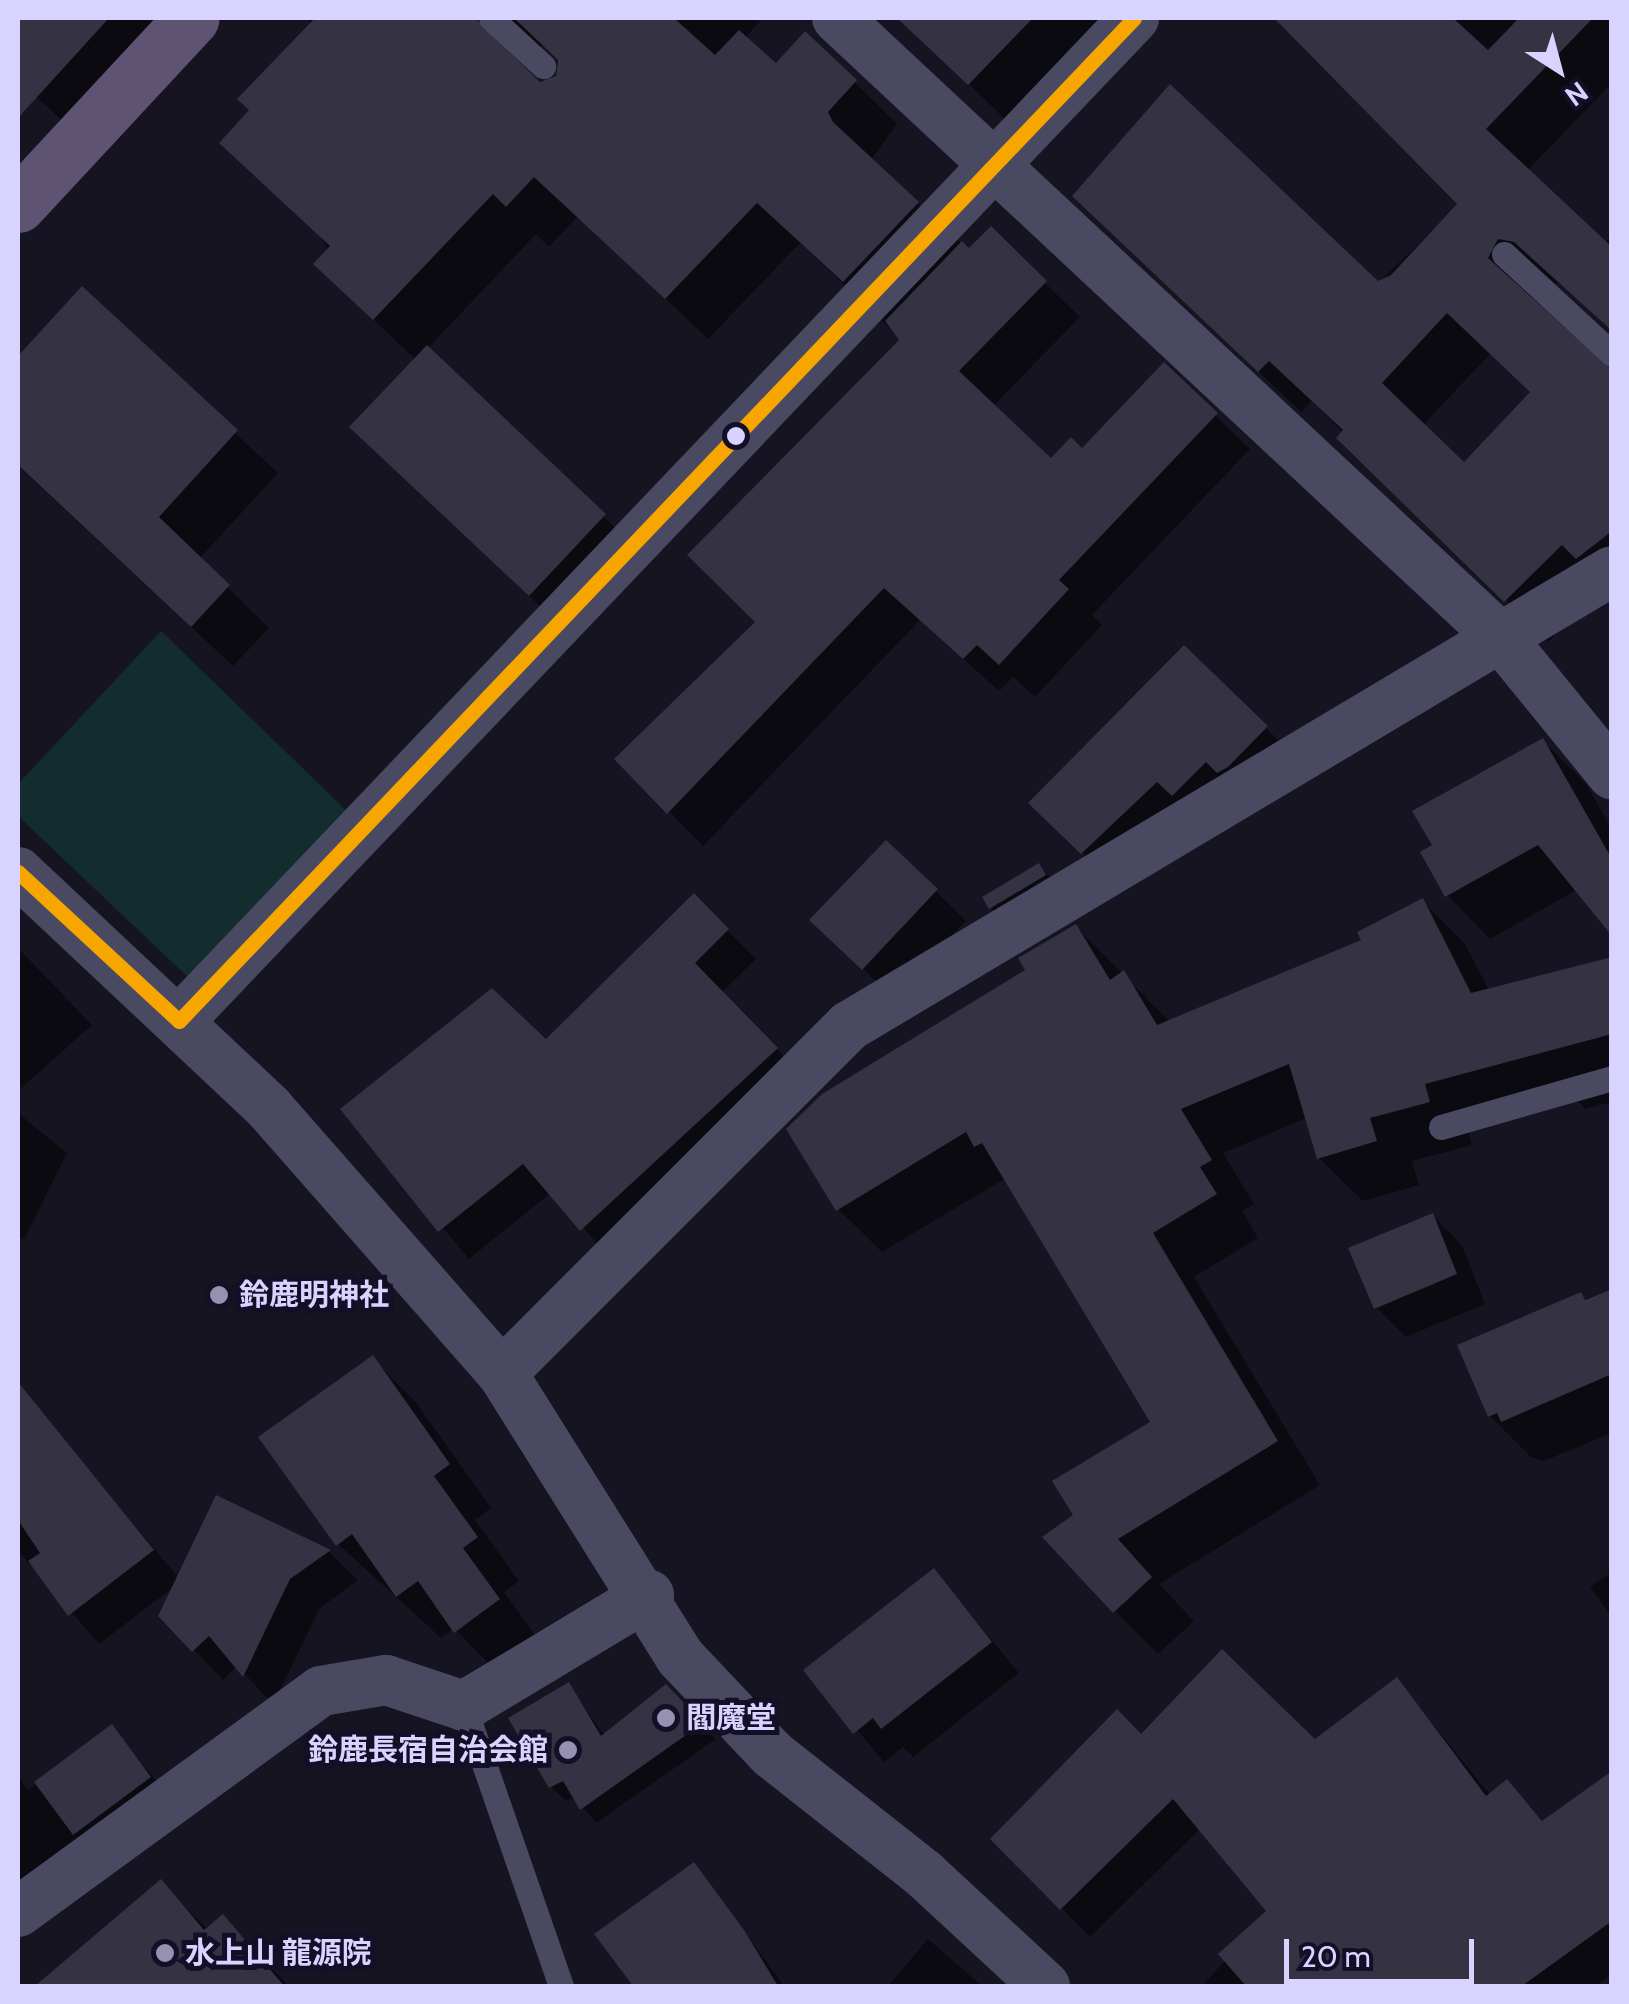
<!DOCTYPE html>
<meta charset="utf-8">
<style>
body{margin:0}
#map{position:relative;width:1629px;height:2004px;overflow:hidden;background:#161421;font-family:Cabin,"Noto Sans JP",sans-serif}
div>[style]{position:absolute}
.green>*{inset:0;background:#132c2d}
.shadow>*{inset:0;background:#0007}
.building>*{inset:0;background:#343243}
.lane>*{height:25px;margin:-12.5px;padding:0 12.5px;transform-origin:12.5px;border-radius:12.5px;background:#4a4962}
.street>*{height:50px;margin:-25px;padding:0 25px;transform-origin:25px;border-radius:25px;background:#4a4962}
.primary>*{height:55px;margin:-27.5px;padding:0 27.5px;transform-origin:27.5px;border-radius:27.5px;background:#5e5373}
.bus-1>*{height:15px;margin:-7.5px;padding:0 7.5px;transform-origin:7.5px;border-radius:7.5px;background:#f7a600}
.dots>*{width:28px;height:28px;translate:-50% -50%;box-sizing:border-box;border:5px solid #130f26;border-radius:50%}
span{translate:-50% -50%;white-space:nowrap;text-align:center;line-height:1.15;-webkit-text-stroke:10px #130f26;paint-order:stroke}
.poi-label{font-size:30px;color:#d9d4ff;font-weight:700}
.left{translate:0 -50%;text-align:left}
.right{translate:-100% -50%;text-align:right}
.frame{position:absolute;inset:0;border:20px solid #d9d4ff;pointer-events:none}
.north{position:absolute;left:1509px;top:20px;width:100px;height:100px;-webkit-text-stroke:8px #130f26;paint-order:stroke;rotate:144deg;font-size:28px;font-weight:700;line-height:40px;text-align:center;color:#d9d4ff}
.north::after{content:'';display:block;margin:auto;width:35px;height:45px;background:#d9d4ff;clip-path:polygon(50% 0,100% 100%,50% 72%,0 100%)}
.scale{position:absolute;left:1284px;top:1939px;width:190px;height:45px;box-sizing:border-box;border:5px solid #d9d4ff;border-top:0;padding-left:12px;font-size:30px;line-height:35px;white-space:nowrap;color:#d9d4ff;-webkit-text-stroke:8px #130f26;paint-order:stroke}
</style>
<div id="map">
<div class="green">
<i style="clip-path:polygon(161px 631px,350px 814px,193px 982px,18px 816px,18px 784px)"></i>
</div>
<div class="shadow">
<i style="clip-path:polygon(18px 18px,165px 18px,67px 125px,18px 80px)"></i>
<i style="clip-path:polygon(evenodd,305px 18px,763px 18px,745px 38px,776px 67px,806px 35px,897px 124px,871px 160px,970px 252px,991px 230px,1080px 317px,993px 406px,1051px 462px,1083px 452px,1164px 366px,1250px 449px,1092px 615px,1102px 625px,1035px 697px,1013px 677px,999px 691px,920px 620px,703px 846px,618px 759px,758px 622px,902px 340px,800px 243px,708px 339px,578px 216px,549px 247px,536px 234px,427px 349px,647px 558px,573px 637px,395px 470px,416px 360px,358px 305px,252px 111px,312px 24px,305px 18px,545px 46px,557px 56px,557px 80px,532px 81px,521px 71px,520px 47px,545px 46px)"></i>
<i style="clip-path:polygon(911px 18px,1113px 18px,1011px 125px,906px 23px)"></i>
<i style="clip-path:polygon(evenodd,1321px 18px,1612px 18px,1612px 83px,1527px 171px,1605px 243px,1612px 235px,1612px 331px,1559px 283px,1532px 285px,1534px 307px,1612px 371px,1612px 591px,1605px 585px,1548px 642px,1312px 401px,1301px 412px,1117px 238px,1377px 284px,1460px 204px,1300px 39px,1321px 18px,1491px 353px,1532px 393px,1465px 466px,1422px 426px,1491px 353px)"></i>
<i style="clip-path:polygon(82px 290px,278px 473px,199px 559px,269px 628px,233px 666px,18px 466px,18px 360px)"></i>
<i style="clip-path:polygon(1266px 728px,1295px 757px,1112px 882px,1032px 803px)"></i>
<i style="clip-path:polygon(1543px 741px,1586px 784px,1612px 829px,1612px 932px,1577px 890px,1490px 939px,1447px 895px,1436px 846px)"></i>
<i style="clip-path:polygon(886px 843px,966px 921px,893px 997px,842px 949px)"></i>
<i style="clip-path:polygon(1039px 866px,1053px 881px,1005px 922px,991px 908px)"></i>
<i style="clip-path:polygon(694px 897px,756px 959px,721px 993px,805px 1078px,610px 1257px,551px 1193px,469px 1259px,343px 1109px,546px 1043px)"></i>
<i style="clip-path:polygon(1422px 901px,1465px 944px,1489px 990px,1612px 958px,1612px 1102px,1585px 1109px,1574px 1097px,1467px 1128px,1472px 1145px,1412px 1161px,1419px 1185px,1363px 1201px,1319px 1158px,1307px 1118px,1223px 1153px,1254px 1204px,1242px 1211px,1258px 1238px,1194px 1277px,1320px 1485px,1159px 1584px,1194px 1621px,1158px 1654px,1115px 1611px,1076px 1516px,1154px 1423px,1006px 1178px,882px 1252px,838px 1209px,1029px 971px,1076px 927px,1170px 1022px,1365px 942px)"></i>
<i style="clip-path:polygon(18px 948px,92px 1025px,18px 1091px)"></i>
<i style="clip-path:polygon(18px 1113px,67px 1153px,24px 1240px,18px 1237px)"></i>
<i style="clip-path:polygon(1433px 1216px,1462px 1245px,1485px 1304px,1406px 1337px,1376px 1307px)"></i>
<i style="clip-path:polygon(1612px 1289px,1612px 1433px,1544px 1461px,1531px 1457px,1490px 1416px,1460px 1346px)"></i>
<i style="clip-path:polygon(372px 1358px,415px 1401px,491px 1508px,475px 1520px,519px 1581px,504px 1592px,541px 1643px,499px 1674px,454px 1628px,441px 1638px,338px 1544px)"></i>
<i style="clip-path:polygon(25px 1396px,179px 1578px,217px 1498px,329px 1552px,358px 1580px,320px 1608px,273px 1704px,237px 1666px,223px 1680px,194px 1650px,175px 1586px,99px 1644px,18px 1551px,18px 1401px)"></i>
<i style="clip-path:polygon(934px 1571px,1019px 1673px,913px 1757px,903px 1747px,884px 1762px,807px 1670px)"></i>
<i style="clip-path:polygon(1612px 1572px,1612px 1617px,1590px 1587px)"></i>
<i style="clip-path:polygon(1397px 1680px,1491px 1796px,1507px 1782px,1544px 1822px,1612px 1774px,1612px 1974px,1596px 1986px,1202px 1986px,1270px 1911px,1201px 1828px,1090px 1937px,993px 1839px,1141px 1737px,1314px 1743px)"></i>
<i style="clip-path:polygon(568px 1685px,605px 1736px,665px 1687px,716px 1739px,596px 1823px,575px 1797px,566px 1801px,551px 1787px,511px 1719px)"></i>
<i style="clip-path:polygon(112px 1727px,178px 1807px,18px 1906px,18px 1776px,28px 1790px)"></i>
<i style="clip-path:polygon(161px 1883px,208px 1930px,223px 1917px,289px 1986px,39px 1986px)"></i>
<i style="clip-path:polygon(720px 1898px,784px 1986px,633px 1986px,598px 1934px)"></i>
<i style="clip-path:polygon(928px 1939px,982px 1986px,888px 1986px)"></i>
</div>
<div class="building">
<i style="clip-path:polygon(18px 18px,109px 18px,18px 118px)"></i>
<i style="clip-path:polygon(315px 18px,475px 18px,540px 82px,556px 76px,558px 60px,514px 18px,674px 18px,715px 55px,739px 30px,776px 63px,805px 31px,857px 80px,828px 112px,833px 122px,919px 202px,843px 282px,757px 203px,665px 299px,534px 177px,506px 207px,493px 194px,373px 320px,313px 264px,330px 246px,219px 143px,249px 110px,237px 99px)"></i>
<i style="clip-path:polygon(897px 18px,1033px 18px,968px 85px)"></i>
<i style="clip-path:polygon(evenodd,1274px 18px,1453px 18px,1488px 50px,1519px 18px,1593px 18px,1486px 129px,1612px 247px,1612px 331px,1514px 242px,1498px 239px,1488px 258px,1612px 370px,1612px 531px,1576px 559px,1562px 545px,1504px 602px,1336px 438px,1343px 430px,1269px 361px,1258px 372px,1072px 196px,1170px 84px,1378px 281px,1391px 275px,1457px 204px,1274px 18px,1447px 313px,1530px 392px,1464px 462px,1382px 383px,1447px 313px)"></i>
<i style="clip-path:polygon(991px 226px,1047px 281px,959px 371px,1051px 458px,1071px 437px,1082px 448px,1164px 362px,1218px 413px,1059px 580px,1069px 589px,999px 665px,977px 645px,963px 659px,884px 588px,667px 814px,614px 759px,755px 622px,687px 555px,899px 340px,885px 321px,962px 241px,969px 248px)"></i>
<i style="clip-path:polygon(82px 286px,238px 430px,159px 517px,230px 585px,191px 627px,18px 465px,18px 356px)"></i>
<i style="clip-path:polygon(427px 345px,606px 514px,529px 596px,349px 427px)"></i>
<i style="clip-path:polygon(1184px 645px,1268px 726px,1228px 767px,1217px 773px,1206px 762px,1172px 796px,1157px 782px,1081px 854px,1028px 803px)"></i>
<i style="clip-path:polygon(1543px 738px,1612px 859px,1612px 936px,1538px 845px,1445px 897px,1420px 852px,1432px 845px,1412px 811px)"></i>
<i style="clip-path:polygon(886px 840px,938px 889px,862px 970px,809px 920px)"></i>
<i style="clip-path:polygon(1039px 863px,1046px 875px,989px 909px,982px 897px)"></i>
<i style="clip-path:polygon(694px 893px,729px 929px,695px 963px,778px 1048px,580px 1231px,523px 1164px,438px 1232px,340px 1109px,492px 988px,546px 1039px)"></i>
<i style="clip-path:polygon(1423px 898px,1471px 993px,1612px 957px,1612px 1034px,1425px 1084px,1430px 1102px,1370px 1118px,1377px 1141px,1317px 1159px,1289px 1064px,1181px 1109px,1212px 1160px,1200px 1167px,1217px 1194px,1153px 1233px,1278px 1441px,1118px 1539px,1152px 1577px,1113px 1613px,1042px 1537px,1073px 1515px,1052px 1481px,1150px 1422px,982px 1143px,974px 1147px,966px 1132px,836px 1211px,786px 1129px,822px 1094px,1025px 970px,1018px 958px,1076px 924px,1110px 980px,1124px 970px,1157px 1025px,1361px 940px,1357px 932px)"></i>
<i style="clip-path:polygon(1433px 1213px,1457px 1274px,1374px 1309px,1348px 1248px)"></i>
<i style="clip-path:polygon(1612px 1289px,1612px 1374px,1501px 1422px,1497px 1413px,1488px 1417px,1457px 1345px,1581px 1292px,1585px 1300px)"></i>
<i style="clip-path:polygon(373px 1355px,450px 1464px,434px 1476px,478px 1537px,463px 1548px,500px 1599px,454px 1633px,418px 1581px,396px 1597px,352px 1534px,336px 1546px,258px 1437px)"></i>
<i style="clip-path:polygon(18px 1382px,154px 1550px,68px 1616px,28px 1561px,40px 1553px,18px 1520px)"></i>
<i style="clip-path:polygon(216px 1495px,331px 1550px,290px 1579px,243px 1677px,209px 1636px,192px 1652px,158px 1616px)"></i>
<i style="clip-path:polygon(934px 1568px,992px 1642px,881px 1729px,873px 1718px,853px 1734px,803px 1670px)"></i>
<i style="clip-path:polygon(1222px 1649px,1315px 1739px,1397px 1677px,1486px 1796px,1507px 1779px,1542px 1821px,1612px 1771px,1612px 1921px,1522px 1986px,1246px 1986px,1218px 1954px,1266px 1911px,1173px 1799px,1060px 1910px,990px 1839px,1117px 1709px,1141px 1734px)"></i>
<i style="clip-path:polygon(569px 1682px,601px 1736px,666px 1684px,703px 1723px,580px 1810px,563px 1781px,549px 1788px,508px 1718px)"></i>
<i style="clip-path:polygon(112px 1724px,151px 1777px,73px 1835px,34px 1782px)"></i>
<i style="clip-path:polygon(694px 1862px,744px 1930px,778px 1986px,633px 1986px,594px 1934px)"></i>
<i style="clip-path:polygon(161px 1879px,204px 1930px,223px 1914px,284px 1986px,35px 1986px)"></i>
</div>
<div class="lane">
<i style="left:491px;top:18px;width:71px;rotate:42.7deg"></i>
<i style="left:1504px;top:254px;width:147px;rotate:42.8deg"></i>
<i style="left:1441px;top:1127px;width:178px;rotate:-16deg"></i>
<i style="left:464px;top:1706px;width:296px;rotate:70.9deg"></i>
</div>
<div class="street">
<i style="left:837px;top:18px;width:908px;rotate:43.04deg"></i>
<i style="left:1501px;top:638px;width:176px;rotate:50.8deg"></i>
<i style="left:18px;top:872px;width:345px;rotate:43.2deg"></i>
<i style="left:269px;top:1108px;width:353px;rotate:48.7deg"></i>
<i style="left:502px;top:1373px;width:335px;rotate:57.9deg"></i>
<i style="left:680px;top:1657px;width:134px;rotate:46.5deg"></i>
<i style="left:772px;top:1754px;width:194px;rotate:38.3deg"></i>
<i style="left:924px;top:1874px;width:165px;rotate:42.8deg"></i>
<i style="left:179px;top:1021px;width:1385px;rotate:-46.4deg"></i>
<i style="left:502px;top:1373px;width:491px;rotate:-45deg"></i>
<i style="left:849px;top:1026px;width:888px;rotate:-30.81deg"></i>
<i style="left:18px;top:1912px;width:375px;rotate:-36.1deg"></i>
<i style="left:321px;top:1691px;width:66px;rotate:-9.6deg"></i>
<i style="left:386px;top:1680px;width:82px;rotate:18.4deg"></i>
<i style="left:464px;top:1706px;width:216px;rotate:-31deg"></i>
</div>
<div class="primary">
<i style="left:18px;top:205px;width:255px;rotate:-47.1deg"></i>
</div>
<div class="bus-1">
<i style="left:18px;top:872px;width:219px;rotate:42.8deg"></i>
<i style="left:179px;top:1021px;width:1385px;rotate:-46.4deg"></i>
</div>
<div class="dots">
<i style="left:736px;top:436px;background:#d9d4ff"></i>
<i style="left:219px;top:1295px;background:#9591b1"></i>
<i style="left:666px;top:1718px;background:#9591b1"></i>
<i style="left:568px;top:1750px;background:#9591b1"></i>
<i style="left:165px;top:1953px;background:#9591b1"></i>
</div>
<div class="poi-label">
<span class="left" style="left:239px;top:1295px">鈴鹿明神社</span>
<span class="left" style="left:686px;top:1718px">閻魔堂</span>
<span class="right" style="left:548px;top:1750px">鈴鹿長宿自治会館</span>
<span class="left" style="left:185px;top:1953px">水上山 龍源院</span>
</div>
<div class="frame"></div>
<div class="north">N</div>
<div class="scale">20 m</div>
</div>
